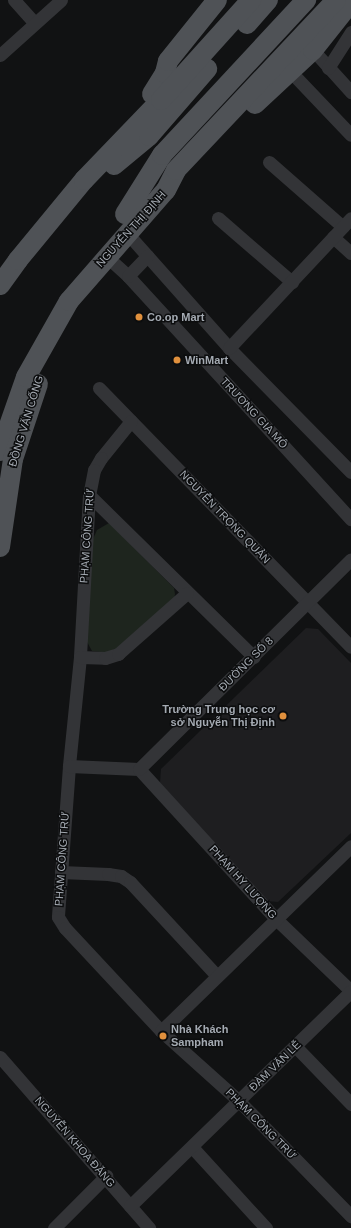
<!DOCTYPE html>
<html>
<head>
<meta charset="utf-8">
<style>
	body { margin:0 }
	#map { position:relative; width:351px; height:1228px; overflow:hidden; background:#111213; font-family:Arial,sans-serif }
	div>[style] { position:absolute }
	.built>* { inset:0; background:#1e1e20 }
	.green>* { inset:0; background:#1e251e }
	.street>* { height:13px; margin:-6.5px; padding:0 6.5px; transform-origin:6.5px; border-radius:6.5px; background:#333437 }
	.primary>* { height:20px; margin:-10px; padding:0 10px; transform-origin:10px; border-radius:10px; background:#4f5256 }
	.dots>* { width:11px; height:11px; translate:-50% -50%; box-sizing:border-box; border:2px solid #0c0d0e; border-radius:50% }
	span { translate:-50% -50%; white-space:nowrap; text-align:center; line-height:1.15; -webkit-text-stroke:3px #0c0d0e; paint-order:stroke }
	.street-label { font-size:11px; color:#a4aab2 }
	.poi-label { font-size:11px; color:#a4aab2; font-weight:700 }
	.left { translate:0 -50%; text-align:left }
	.right { translate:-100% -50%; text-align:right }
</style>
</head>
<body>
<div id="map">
	<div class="built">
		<i style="clip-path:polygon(306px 628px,318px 629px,351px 663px,351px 833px,278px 902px,267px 901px,160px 783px,161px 769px)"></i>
	</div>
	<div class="green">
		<i style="clip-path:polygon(109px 523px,174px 588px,175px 594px,174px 601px,120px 654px,92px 651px,86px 640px,93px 539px,97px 530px)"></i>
	</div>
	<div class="street">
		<i style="left:14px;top:0;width:31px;rotate:48deg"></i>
		<i style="left:313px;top:50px;width:57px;rotate:47.9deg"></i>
		<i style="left:0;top:55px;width:82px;rotate:-42deg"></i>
		<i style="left:328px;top:68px;width:43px;rotate:-57.4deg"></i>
		<i style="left:290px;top:71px;width:88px;rotate:46.4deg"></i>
		<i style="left:269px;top:162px;width:98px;rotate:41.3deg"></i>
		<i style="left:218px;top:218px;width:98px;rotate:40.9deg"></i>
		<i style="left:127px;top:233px;width:154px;rotate:48.4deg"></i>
		<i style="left:229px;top:348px;width:174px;rotate:45.5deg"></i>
		<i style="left:333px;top:237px;width:24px;rotate:42deg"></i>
		<i style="left:106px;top:256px;width:30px;rotate:42deg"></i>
		<i style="left:128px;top:276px;width:330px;rotate:47.5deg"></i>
		<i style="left:128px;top:276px;width:28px;rotate:-46deg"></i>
		<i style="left:229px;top:348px;width:178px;rotate:-46.8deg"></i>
		<i style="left:99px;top:388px;width:361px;rotate:45.8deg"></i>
		<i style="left:131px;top:421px;width:48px;rotate:129deg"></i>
		<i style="left:101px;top:458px;width:14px;rotate:120deg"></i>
		<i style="left:94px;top:470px;width:25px;rotate:101deg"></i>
		<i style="left:89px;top:495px;width:162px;rotate:93.2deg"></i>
		<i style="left:80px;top:657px;width:110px;rotate:95.8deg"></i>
		<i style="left:69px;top:766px;width:151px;rotate:94.2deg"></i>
		<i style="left:58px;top:917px;width:13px;rotate:58deg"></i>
		<i style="left:65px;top:928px;width:141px;rotate:47deg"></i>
		<i style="left:161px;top:1031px;width:105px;rotate:41.9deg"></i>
		<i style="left:239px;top:1101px;width:161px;rotate:45.8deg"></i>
		<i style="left:89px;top:495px;width:231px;rotate:44.5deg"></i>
		<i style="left:80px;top:657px;width:25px;rotate:2deg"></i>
		<i style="left:105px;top:658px;width:14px;rotate:-17deg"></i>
		<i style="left:118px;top:654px;width:92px;rotate:-41.5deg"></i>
		<i style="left:69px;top:766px;width:70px;rotate:2.5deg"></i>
		<i style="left:139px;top:769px;width:203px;rotate:47.6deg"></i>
		<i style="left:276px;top:919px;width:104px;rotate:43.8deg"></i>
		<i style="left:139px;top:769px;width:298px;rotate:-44.7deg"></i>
		<i style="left:61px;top:872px;width:47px;rotate:2.4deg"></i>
		<i style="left:108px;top:874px;width:13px;rotate:9deg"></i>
		<i style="left:121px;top:876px;width:11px;rotate:34deg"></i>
		<i style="left:130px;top:882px;width:128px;rotate:47.2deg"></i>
		<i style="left:161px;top:1031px;width:265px;rotate:-44.2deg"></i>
		<i style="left:295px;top:1046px;width:81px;rotate:46deg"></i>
		<i style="left:0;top:1057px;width:227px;rotate:48.9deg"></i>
		<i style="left:192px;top:1147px;width:110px;rotate:47.6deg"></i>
		<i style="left:130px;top:1206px;width:308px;rotate:-44.2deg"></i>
		<i style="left:54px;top:1228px;width:74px;rotate:-45deg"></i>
	</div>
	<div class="primary">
		<i style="left:247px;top:24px;width:32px;rotate:-49deg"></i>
		<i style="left:152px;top:94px;width:25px;rotate:-58deg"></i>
		<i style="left:165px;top:73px;width:12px;rotate:-76deg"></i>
		<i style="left:168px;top:61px;width:78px;rotate:-51.2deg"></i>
		<i style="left:255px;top:104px;width:79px;rotate:-43deg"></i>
		<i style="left:313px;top:50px;width:61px;rotate:-51.6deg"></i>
		<i style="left:114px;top:165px;width:45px;rotate:-39.6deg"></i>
		<i style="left:149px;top:136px;width:89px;rotate:-49.1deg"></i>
		<i style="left:125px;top:214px;width:70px;rotate:-57.9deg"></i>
		<i style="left:162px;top:155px;width:212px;rotate:-47.1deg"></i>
		<i style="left:0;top:285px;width:31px;rotate:-54deg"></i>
		<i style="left:18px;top:260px;width:104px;rotate:-50.5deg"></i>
		<i style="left:84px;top:180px;width:111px;rotate:-46.1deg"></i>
		<i style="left:161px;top:100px;width:135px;rotate:-48deg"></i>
		<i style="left:0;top:451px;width:78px;rotate:-70.6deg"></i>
		<i style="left:26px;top:377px;width:87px;rotate:-60.5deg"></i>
		<i style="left:69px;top:301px;width:147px;rotate:-48.9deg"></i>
		<i style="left:166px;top:190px;width:22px;rotate:-63deg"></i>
		<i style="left:176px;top:170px;width:233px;rotate:-46.7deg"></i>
		<i style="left:0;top:547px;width:89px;rotate:-81.6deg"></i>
		<i style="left:13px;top:459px;width:79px;rotate:-71.6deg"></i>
	</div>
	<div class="dots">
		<i style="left:139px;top:317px;background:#e0903d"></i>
		<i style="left:177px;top:360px;background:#e0903d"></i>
		<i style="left:283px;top:716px;background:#e0903d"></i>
		<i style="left:163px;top:1036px;background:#e0903d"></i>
	</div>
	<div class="street-label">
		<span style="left:131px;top:229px;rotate:-48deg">NGUYỄN THỊ ĐỊNH</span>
		<span style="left:254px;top:413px;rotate:47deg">TRƯƠNG GIA MÔ</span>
		<span style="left:26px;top:421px;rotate:-73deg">ĐỒNG VĂN CỐNG</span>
		<span style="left:225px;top:517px;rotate:46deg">NGUYỄN TRỌNG QUẢN</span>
		<span style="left:87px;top:536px;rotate:-86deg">PHẠM CÔNG TRỨ</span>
		<span style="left:246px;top:664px;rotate:-45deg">ĐƯỜNG SỐ 8</span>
		<span style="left:62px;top:859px;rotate:-86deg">PHẠM CÔNG TRỨ</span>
		<span style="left:243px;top:882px;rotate:48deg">PHẠM HY LƯỢNG</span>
		<span style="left:275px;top:1066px;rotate:-44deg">ĐÀM VĂN LỄ</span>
		<span style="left:261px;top:1124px;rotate:45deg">PHẠM CÔNG TRỨ</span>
		<span style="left:75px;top:1142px;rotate:49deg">NGUYỄN KHOA ĐĂNG</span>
	</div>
	<div class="poi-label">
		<span class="left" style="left:147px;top:317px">Co.op Mart</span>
		<span class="left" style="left:185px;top:360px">WinMart</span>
		<span class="right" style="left:275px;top:716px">Trường Trung học cơ<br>sở Nguyễn Thị Định</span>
		<span class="left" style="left:171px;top:1036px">Nhà Khách<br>Sampham</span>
	</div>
</div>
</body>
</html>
